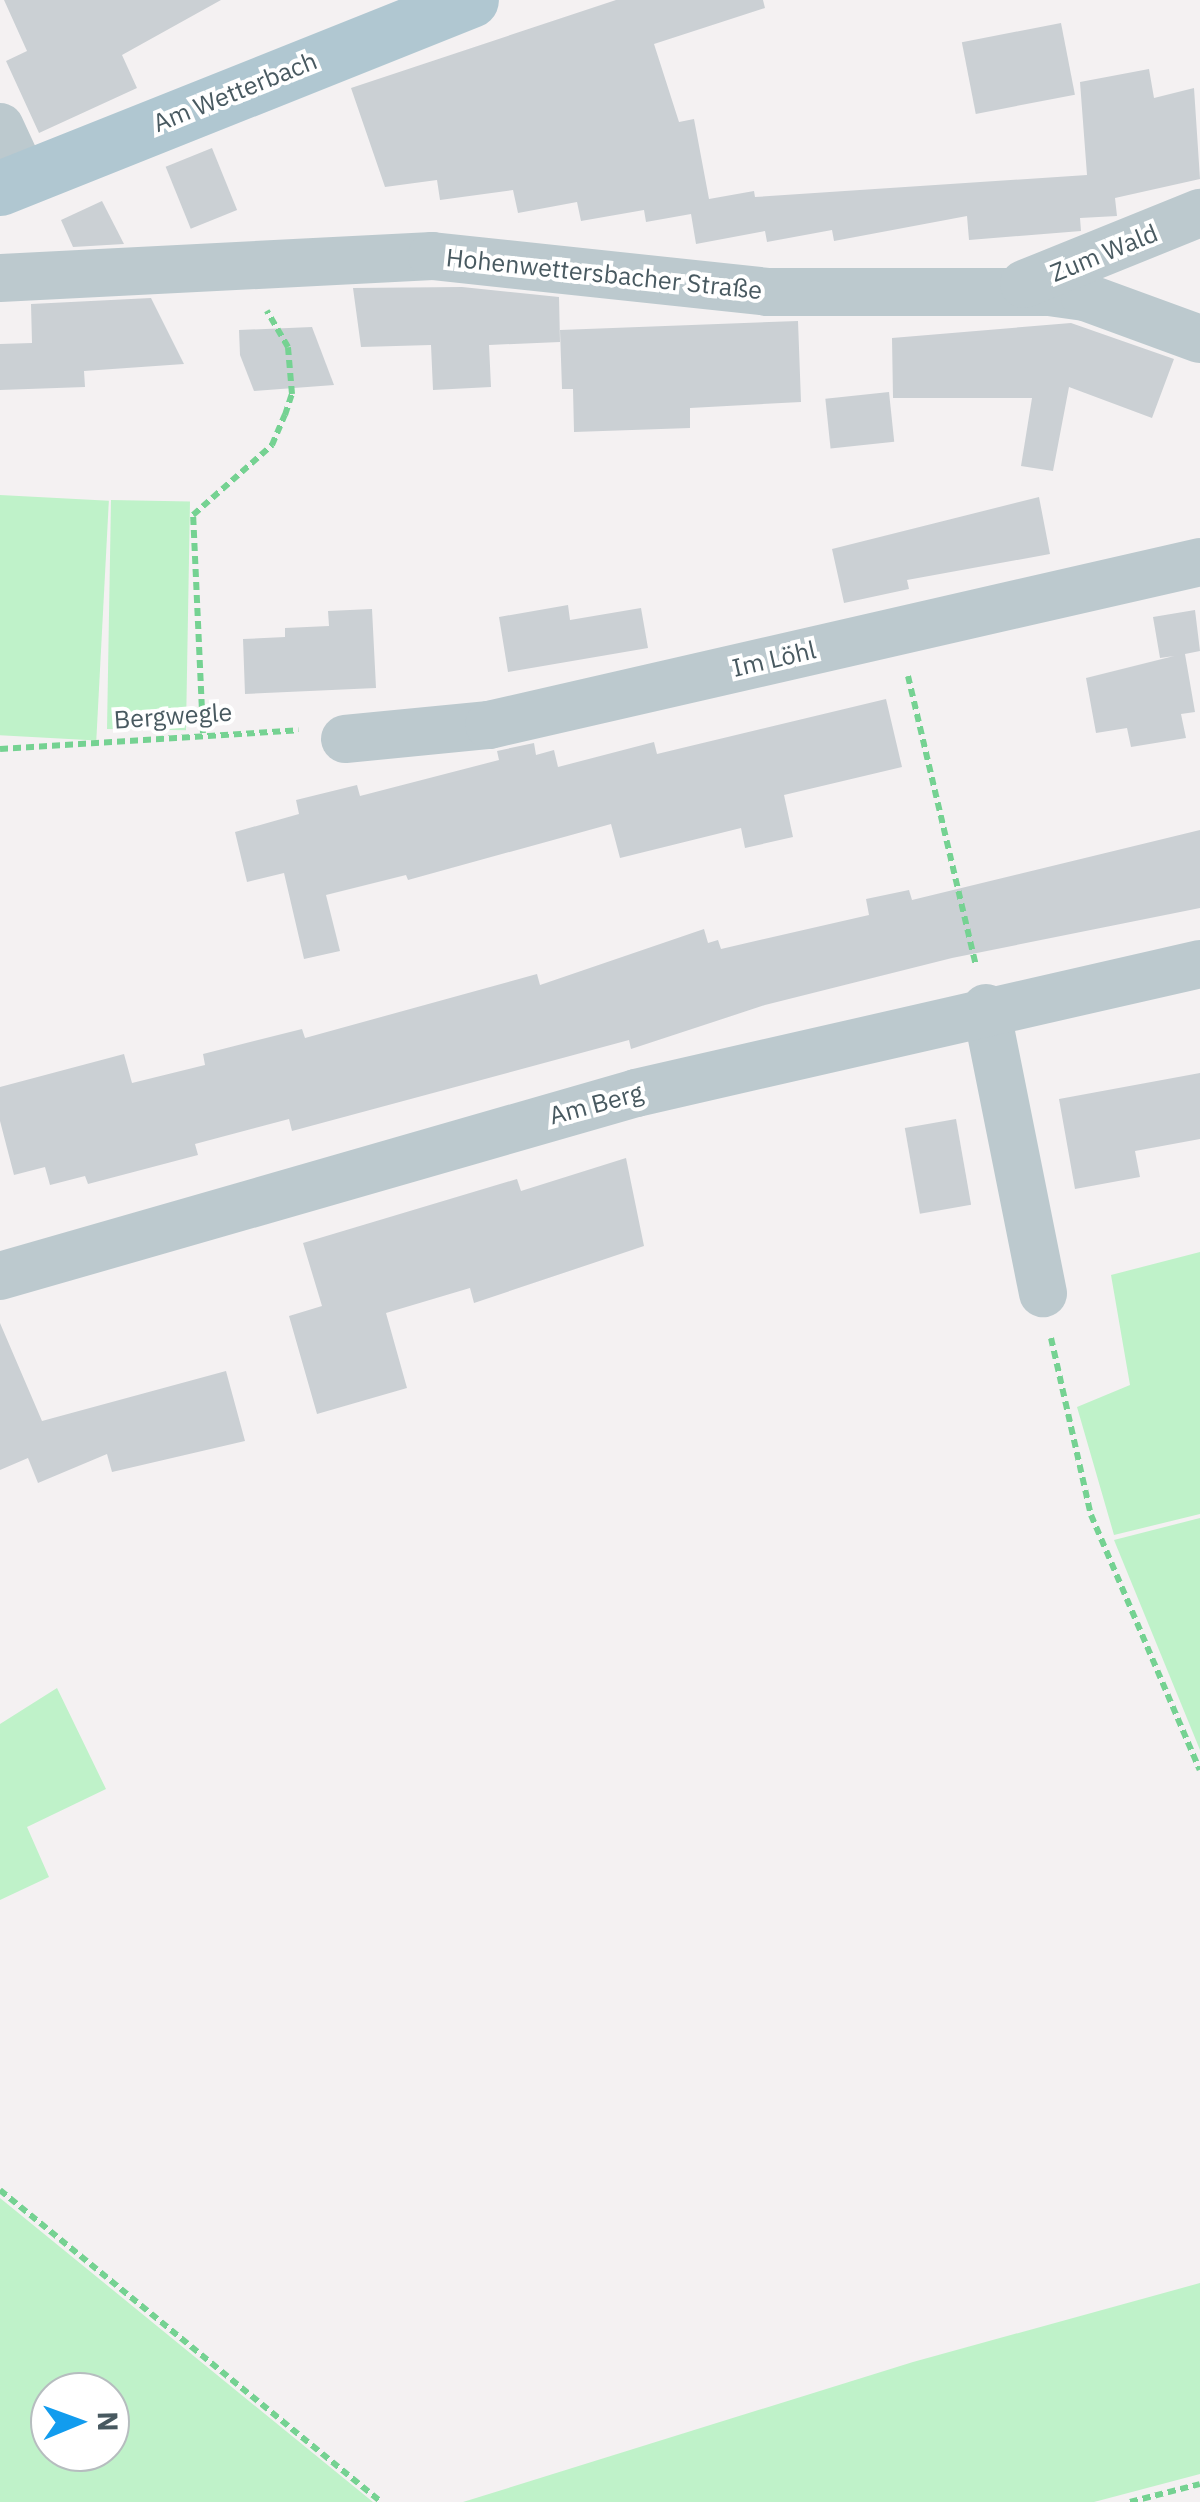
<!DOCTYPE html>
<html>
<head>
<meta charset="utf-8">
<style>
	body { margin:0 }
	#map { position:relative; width:1200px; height:2502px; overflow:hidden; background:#f4f1f2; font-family:"IBM Plex Sans",sans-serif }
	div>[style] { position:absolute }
	.green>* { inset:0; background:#bff2c9; transform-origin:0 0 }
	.building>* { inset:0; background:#cbd0d4; transform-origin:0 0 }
	.path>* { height:6px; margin-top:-3px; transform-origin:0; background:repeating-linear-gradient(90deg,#75d292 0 8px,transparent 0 13px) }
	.minor>* { height:48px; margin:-24px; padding:0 24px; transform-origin:24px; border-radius:24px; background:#bcc9ce }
	.major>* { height:55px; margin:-27.5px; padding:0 27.5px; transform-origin:27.5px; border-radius:27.5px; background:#b0c7d1 }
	span { translate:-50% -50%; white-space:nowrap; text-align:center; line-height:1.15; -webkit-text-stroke:8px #fff; paint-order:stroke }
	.street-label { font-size:25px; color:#485960 }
	.north { position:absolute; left:30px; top:2372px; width:100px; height:100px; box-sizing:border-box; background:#fff; border:2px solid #b6bdbf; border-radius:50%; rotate:89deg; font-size:28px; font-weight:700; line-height:40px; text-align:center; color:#485960 }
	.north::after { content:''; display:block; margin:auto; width:35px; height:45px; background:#129cee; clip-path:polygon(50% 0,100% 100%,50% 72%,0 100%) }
</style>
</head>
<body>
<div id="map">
	<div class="green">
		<i style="left:0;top:495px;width:109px;height:240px;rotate:3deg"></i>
		<i style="left:111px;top:500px;width:79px;height:229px;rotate:1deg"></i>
		<i style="clip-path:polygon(1200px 1252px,1200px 1514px,1114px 1535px,1077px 1407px,1130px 1385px,1111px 1275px)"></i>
		<i style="clip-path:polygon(1200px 1518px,1200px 1750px,1114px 1540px)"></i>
		<i style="clip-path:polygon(57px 1688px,106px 1789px,27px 1827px,49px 1877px,0 1900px,0 1724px)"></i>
		<i style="clip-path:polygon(evenodd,0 2198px,373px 2502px,0 2502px,0 2198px,50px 2392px,110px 2392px,110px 2452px,50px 2452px,50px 2392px)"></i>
		<i style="clip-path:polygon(1200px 2283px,1200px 2474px,1094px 2502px,463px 2502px,913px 2362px)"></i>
	</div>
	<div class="building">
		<i style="clip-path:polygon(4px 0,221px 0,122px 55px,137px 88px,39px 133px,6px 61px,27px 51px)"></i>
		<i style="clip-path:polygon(616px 0,763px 0,765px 8px,654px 44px,679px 122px,694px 119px,709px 199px,754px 191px,755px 197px,1087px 175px,1080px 82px,1149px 69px,1154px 98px,1194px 88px,1200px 179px,1115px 198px,1117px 216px,1080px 218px,1081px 231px,969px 240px,967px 216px,834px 241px,832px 230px,767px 242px,765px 231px,696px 244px,691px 214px,646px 222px,644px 210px,581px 221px,577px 202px,518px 213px,513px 190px,440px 200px,437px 180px,385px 187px,351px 88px)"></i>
		<i style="left:1061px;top:23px;width:73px;height:101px;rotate:79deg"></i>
		<i style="left:212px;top:148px;width:67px;height:50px;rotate:68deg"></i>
		<i style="clip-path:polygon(102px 201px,124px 244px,73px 247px,61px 220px)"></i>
		<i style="clip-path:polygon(462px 287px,559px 297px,560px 342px,489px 345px,491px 387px,433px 390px,431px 345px,361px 347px,353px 288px)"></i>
		<i style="clip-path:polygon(151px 298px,184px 364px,84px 371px,85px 387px,0 390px,0 344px,32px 343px,31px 304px)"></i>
		<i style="clip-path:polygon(798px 321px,801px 402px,690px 408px,690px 428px,574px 432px,573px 389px,562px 389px,560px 330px)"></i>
		<i style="clip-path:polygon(1071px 323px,1174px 359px,1152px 418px,1069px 387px,1053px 471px,1021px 466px,1032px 398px,893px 398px,892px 338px)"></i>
		<i style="clip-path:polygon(312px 327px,334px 385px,254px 391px,240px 355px,239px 330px)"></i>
		<i style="left:889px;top:392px;width:50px;height:64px;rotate:84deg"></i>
		<i style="clip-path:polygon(1039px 497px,1050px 554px,907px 580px,909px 589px,844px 603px,832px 549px)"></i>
		<i style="clip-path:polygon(568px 605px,570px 620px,641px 608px,648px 648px,508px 672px,499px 617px)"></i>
		<i style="clip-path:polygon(372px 609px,376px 688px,245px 694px,243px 639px,285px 637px,285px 628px,329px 626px,328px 611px)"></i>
		<i style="clip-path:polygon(1195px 610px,1200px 651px,1185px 654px,1195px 712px,1181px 714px,1186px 738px,1131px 747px,1127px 728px,1096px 733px,1086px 678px,1174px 656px,1160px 658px,1153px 617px)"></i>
		<i style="clip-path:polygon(886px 699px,902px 767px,784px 795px,793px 837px,745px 848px,741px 828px,620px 858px,611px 824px,408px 880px,406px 875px,326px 895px,340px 951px,304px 959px,284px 873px,247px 882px,235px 832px,299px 814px,296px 800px,357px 785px,360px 796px,499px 760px,497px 751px,534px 743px,536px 755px,554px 750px,558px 767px,654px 742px,657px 754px)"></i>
		<i style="clip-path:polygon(1200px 830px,1200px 908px,952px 958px,765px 1005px,631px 1049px,629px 1040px,292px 1131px,289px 1119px,195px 1144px,198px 1155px,88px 1184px,85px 1176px,50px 1185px,45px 1167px,14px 1175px,0 1121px,0 1087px,124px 1054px,132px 1083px,205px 1065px,203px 1054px,302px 1029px,305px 1038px,537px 974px,540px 985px,704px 929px,708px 943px,718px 940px,721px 949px,869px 915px,866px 899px,909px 890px,912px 900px)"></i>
		<i style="clip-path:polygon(1200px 1073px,1200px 1139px,1135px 1151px,1140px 1177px,1075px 1189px,1059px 1099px)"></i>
		<i style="left:956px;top:1119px;width:87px;height:52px;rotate:80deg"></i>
		<i style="clip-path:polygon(626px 1158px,644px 1246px,474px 1303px,470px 1288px,386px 1313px,407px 1388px,317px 1414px,289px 1316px,322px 1306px,303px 1243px,517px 1179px,521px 1191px)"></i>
		<i style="clip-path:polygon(0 1323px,42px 1421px,226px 1371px,245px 1441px,112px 1472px,107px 1454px,38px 1483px,28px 1458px,0 1470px)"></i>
	</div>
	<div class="path">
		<i style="left:908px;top:676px;width:298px;rotate:76.8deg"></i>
		<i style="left:203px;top:733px;width:218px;rotate:-92.6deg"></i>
		<i style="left:193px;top:515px;width:106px;rotate:-41.5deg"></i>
		<i style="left:272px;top:445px;width:33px;rotate:-67deg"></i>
		<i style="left:285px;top:415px;width:22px;rotate:-72deg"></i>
		<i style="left:292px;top:394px;width:47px;rotate:-94.9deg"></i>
		<i style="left:288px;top:347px;width:42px;rotate:-120.3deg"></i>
		<i style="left:0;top:749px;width:299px;rotate:-3.6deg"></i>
		<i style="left:1051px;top:1338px;width:181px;rotate:77.3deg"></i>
		<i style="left:1091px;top:1515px;width:277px;rotate:66.9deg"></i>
		<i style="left:0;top:2190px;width:492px;rotate:39.3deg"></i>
		<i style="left:1130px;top:2502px;width:72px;rotate:-14.4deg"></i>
	</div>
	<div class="minor">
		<i style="left:0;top:127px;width:57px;rotate:65.2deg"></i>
		<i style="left:0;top:278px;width:433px;rotate:-2.9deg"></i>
		<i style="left:432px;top:256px;width:337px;rotate:6.1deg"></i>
		<i style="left:767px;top:292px;width:282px"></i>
		<i style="left:1049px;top:292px;width:36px;rotate:8deg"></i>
		<i style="left:1085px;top:297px;width:122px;rotate:20.1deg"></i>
		<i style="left:1024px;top:284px;width:190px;rotate:-22deg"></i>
		<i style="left:345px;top:739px;width:145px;rotate:-5.6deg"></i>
		<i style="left:489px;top:725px;width:729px;rotate:-12.91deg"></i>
		<i style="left:986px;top:1008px;width:291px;rotate:78.7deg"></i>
		<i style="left:0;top:1276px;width:662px;rotate:-16.05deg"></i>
		<i style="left:636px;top:1093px;width:579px;rotate:-12.88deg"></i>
	</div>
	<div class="major">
		<i style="left:0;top:188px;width:507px;rotate:-21.76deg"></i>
	</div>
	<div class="street-label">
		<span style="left:235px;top:92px;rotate:-22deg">Am Wetterbach</span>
		<span style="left:1104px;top:253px;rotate:-22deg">Zum Wald</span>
		<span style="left:604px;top:274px;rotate:6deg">Hohenwettersbacher Straße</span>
		<span style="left:774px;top:659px;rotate:-13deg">Im Löhl</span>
		<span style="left:173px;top:716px;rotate:-4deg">Bergwegle</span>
		<span style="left:596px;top:1104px;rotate:-15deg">Am Berg</span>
	</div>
	<div class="north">N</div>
</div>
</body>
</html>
